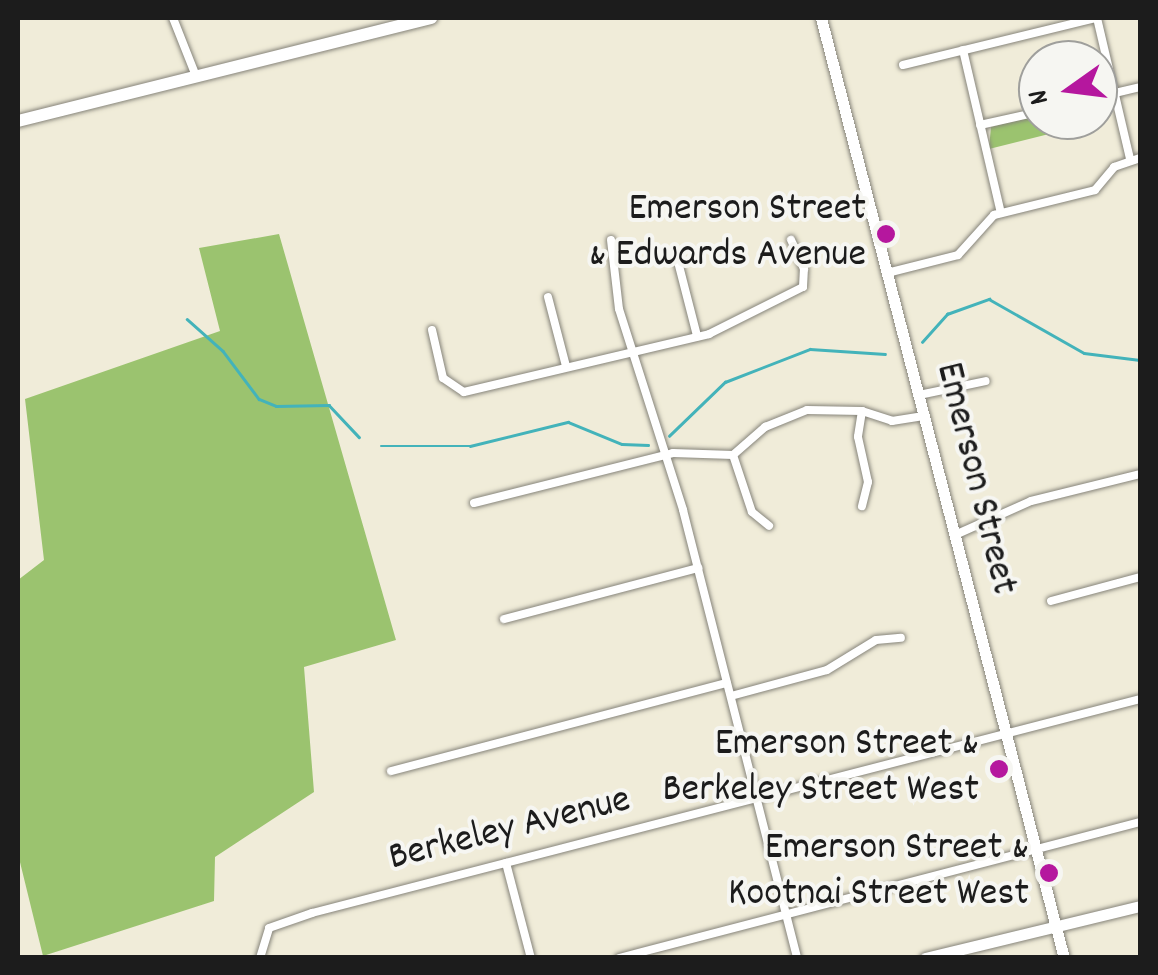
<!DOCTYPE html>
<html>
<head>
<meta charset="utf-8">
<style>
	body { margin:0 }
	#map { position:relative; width:1158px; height:975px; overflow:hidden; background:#f0ecd9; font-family:Dekko,sans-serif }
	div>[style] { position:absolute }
	.green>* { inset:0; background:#9bc36f }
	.stream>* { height:2.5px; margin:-1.25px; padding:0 1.25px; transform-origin:1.25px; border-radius:1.25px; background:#43b3ba }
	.roads { filter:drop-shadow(0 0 2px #86847a) drop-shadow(0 0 2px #86847a) }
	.street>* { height:8px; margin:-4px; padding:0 4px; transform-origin:4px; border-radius:4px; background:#fff }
	.secondary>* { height:11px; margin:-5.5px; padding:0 5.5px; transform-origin:5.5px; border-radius:5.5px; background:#fff }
	.primary>* { height:12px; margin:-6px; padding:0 6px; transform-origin:6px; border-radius:6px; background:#fff }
	.dots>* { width:28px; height:28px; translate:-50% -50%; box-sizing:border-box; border:5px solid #f6f6f2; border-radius:50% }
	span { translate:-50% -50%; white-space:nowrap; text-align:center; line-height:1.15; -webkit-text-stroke:8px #f6f6f2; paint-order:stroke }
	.poi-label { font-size:40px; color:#1c1c1c }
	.right { translate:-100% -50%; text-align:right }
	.street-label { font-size:40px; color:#1c1c1c }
	.frame { position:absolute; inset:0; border:20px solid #1c1c1c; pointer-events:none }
	.north { position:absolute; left:1018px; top:40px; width:100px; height:100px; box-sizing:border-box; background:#f6f6f2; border:2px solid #9f9f9c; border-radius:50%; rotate:256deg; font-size:28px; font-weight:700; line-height:40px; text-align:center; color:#1c1c1c }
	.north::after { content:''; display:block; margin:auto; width:35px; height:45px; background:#b5179e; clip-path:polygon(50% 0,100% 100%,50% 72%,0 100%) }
</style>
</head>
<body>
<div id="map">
	<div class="green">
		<i style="clip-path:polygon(1038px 115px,1055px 120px,1057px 132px,989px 149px,991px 127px)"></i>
		<i style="clip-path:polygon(279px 234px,396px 640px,304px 667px,314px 792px,215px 857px,214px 901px,43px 956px,18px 854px,18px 580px,44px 560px,25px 399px,220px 331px,199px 248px)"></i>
	</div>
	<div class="stream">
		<i style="left:187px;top:319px;width:48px;rotate:41.6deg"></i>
		<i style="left:223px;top:351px;width:60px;rotate:53.1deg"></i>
		<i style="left:259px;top:399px;width:18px;rotate:22deg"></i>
		<i style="left:276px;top:406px;width:53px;rotate:-1.1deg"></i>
		<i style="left:329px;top:405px;width:44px;rotate:46.8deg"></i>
		<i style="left:922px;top:342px;width:38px;rotate:-48deg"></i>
		<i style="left:947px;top:314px;width:45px;rotate:-19.7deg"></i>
		<i style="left:989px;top:299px;width:109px;rotate:29.6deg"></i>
		<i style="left:1084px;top:353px;width:56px;rotate:7.1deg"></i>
		<i style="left:669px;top:436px;width:78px;rotate:-44deg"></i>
		<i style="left:725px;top:382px;width:91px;rotate:-21.2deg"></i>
		<i style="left:810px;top:349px;width:75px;rotate:3.8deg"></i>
		<i style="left:381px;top:446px;width:89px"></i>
		<i style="left:470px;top:446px;width:101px;rotate:-13.8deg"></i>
		<i style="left:568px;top:422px;width:58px;rotate:22.2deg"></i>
		<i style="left:622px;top:444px;width:26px;rotate:2deg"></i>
	</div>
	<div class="roads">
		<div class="street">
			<i style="left:173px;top:18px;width:62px;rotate:68.4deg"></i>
			<i style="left:1097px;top:18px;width:145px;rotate:76.8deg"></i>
			<i style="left:963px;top:50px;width:167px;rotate:76.9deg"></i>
			<i style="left:903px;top:65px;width:199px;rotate:-13.7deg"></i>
			<i style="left:1098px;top:97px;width:43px;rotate:-13.4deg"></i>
			<i style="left:980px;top:125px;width:59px;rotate:-12.6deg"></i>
			<i style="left:611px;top:240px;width:69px;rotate:83.4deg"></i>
			<i style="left:619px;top:309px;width:211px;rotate:72.3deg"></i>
			<i style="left:683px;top:510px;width:462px;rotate:75.7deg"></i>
			<i style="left:676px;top:254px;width:85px;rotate:75.6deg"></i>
			<i style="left:887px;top:273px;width:73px;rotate:-14.2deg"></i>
			<i style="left:958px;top:255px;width:54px;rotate:-48deg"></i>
			<i style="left:994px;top:215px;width:104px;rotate:-13.9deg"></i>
			<i style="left:1095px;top:190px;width:30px;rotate:-50deg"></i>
			<i style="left:1114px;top:167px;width:28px;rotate:-19deg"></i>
			<i style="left:548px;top:297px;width:71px;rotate:75.4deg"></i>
			<i style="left:432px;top:330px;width:49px;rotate:77.1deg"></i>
			<i style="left:443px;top:378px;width:25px;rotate:34deg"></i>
			<i style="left:464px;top:392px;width:252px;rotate:-13.3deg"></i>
			<i style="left:709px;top:334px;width:105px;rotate:-26.6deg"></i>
			<i style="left:803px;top:287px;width:18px;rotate:-87deg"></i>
			<i style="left:804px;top:269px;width:32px;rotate:-114deg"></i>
			<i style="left:919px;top:395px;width:68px;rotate:-11.8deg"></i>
			<i style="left:862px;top:411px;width:26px;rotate:99deg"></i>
			<i style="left:858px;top:437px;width:46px;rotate:77.5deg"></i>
			<i style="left:868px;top:482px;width:25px;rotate:104deg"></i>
			<i style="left:733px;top:455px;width:60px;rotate:71.6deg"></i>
			<i style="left:752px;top:512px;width:22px;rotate:39deg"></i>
			<i style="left:474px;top:503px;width:205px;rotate:-14.1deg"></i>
			<i style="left:673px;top:453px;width:60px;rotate:1.9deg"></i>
			<i style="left:733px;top:455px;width:43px;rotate:-41.2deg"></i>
			<i style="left:765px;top:427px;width:45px;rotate:-22deg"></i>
			<i style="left:807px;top:410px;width:55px;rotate:1deg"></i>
			<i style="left:862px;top:411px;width:32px;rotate:18deg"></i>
			<i style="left:892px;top:421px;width:32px;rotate:-9deg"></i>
			<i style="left:955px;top:535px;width:83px;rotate:-24.1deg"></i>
			<i style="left:1031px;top:501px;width:112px;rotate:-13.9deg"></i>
			<i style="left:1051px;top:601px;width:92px;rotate:-15.1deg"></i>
			<i style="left:504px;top:619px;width:201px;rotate:-14.7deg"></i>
			<i style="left:731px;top:696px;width:99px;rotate:-15.2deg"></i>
			<i style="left:827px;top:670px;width:57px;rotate:-31.5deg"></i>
			<i style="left:876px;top:640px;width:25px;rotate:-5deg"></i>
			<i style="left:391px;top:771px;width:347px;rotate:-14.7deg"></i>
			<i style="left:506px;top:863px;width:98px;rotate:75.3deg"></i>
			<i style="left:260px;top:958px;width:31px;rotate:-73deg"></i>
			<i style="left:269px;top:928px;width:46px;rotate:-19.2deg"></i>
			<i style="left:312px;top:913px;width:855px;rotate:-14.49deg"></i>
			<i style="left:619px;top:958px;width:538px;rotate:-14.63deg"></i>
		</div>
		<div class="secondary">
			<i style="left:821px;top:18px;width:971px;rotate:75.51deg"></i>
			<i style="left:925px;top:958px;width:221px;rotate:-13.6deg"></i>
		</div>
		<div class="primary">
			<i style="left:18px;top:121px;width:426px;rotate:-14deg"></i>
		</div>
	</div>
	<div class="dots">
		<i style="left:886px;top:234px;background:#b5179e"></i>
		<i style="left:999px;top:769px;background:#b5179e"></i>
		<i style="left:1049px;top:873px;background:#b5179e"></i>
	</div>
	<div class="poi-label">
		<span class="right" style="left:866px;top:234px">Emerson Street<br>&amp; Edwards Avenue</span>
		<span class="right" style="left:979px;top:769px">Emerson Street &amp;<br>Berkeley Street West</span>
		<span class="right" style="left:1029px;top:873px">Emerson Street &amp;<br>Kootnai Street West</span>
	</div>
	<div class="street-label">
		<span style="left:974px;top:479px;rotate:76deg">Emerson Street</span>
		<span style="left:510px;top:831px;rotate:-14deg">Berkeley Avenue</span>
	</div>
	<div class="frame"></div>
	<div class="north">N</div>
</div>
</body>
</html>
